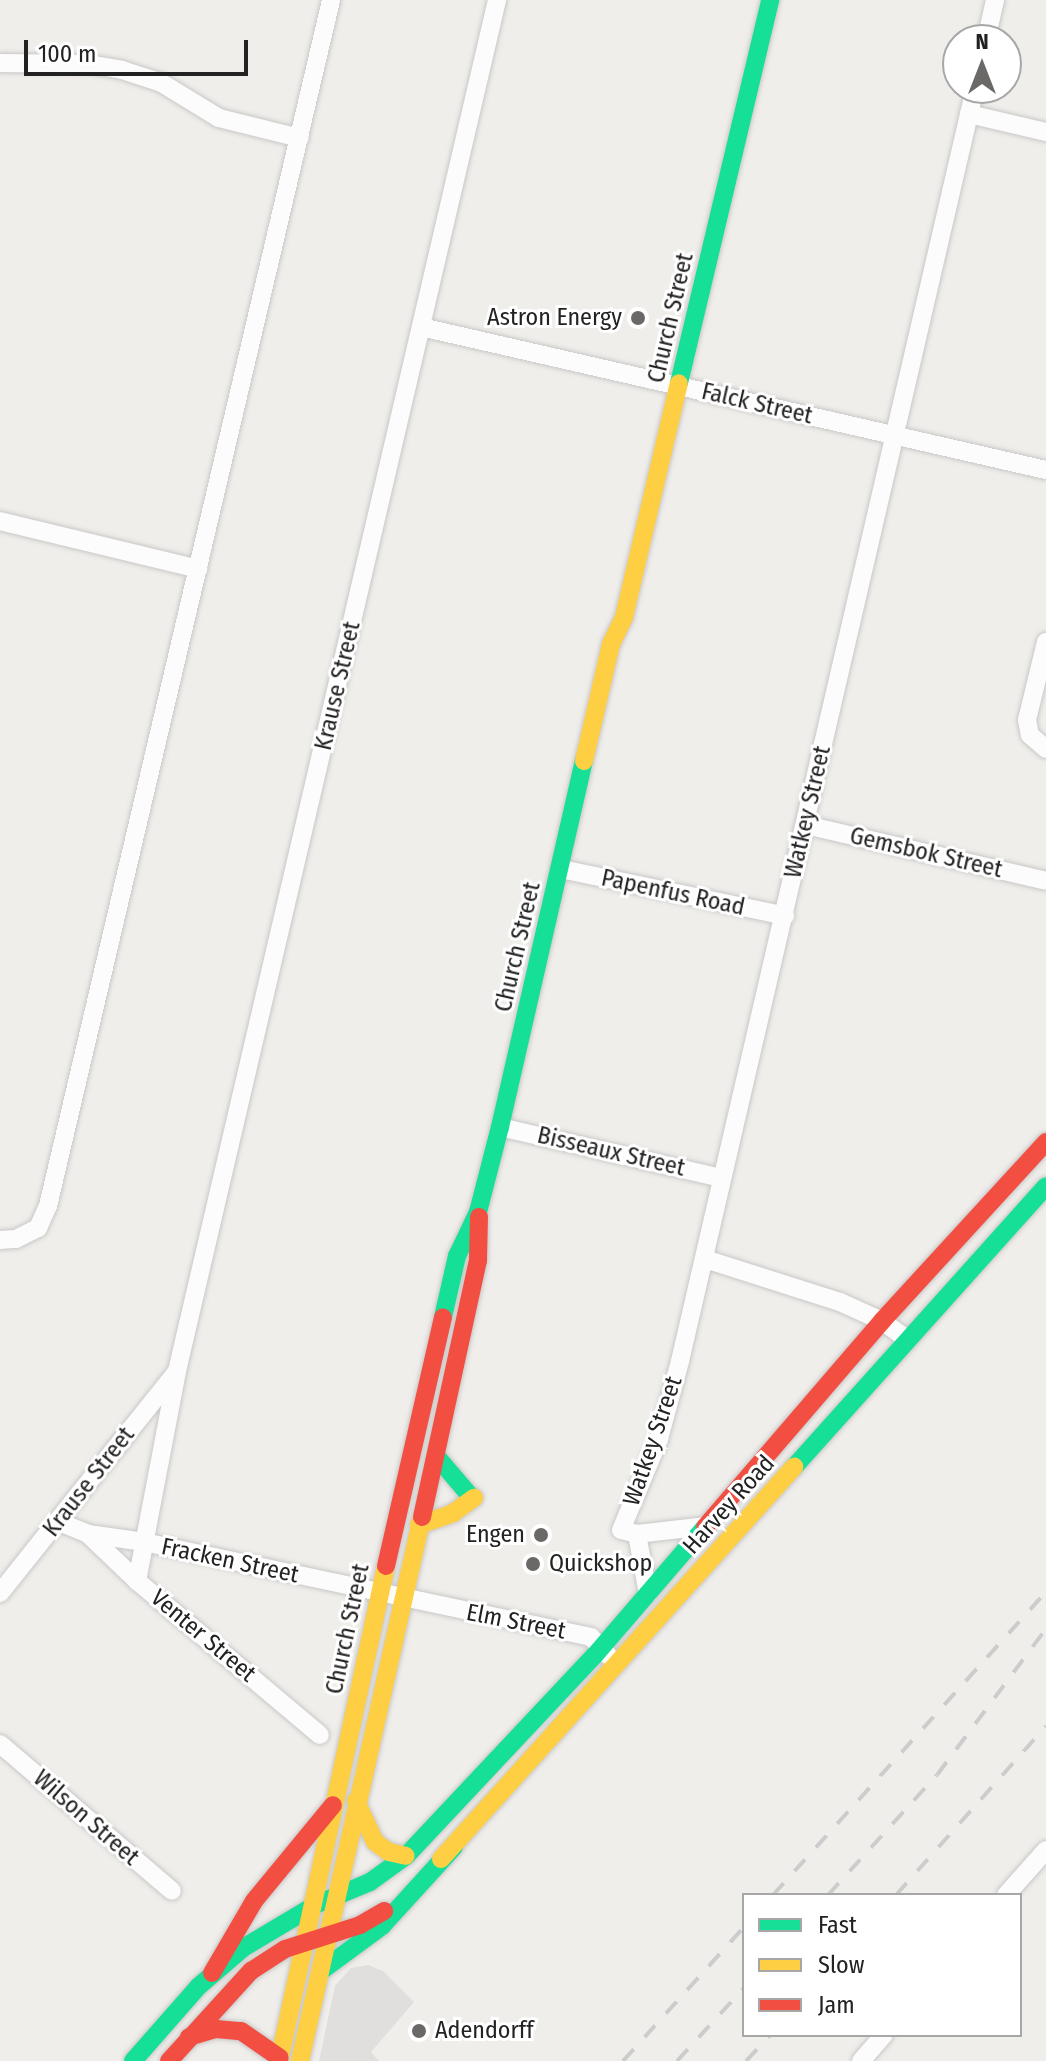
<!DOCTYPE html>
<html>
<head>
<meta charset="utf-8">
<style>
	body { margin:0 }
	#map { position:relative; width:1046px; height:2061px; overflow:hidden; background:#f0eeeb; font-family:"Fira Sans Condensed",sans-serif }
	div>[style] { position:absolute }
	.parking>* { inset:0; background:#e0dfde }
	.roads { filter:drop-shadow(0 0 2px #c9c8c7) drop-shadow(0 0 2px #c9c8c7) }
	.street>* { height:18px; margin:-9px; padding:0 9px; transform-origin:9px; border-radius:9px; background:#fdfcfc }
	.fast>* { height:18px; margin:-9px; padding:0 9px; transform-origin:9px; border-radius:9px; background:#16e098 }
	.slow>* { height:18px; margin:-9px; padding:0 9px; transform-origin:9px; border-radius:9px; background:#ffcf43 }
	.jam>* { height:18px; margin:-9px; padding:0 9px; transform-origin:9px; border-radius:9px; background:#f24e42 }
	.rail>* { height:4px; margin-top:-2px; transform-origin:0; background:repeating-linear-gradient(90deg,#ccc 0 16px,transparent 0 32px) }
	.dots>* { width:22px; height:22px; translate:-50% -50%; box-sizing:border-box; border:4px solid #fff; border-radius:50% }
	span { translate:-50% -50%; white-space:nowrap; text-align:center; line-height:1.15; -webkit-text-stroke:6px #fff; paint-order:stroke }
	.poi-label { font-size:24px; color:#222 }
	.right { translate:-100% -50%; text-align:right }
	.left { translate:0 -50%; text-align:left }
	.street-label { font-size:24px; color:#222 }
	.legend { position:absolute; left:742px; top:1893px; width:280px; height:144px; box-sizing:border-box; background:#fff; border:2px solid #a7a7a7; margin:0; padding:10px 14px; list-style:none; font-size:24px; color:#222 }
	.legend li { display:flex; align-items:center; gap:16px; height:40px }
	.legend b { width:40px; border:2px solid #a7a7a7 }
	.north { position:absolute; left:942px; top:24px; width:80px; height:80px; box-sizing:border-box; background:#fff; border:2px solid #a7a7a7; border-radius:50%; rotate:0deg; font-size:22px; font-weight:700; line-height:32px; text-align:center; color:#222 }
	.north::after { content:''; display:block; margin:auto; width:28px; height:36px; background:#6a6968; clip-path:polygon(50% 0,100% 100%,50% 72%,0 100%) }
	.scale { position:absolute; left:24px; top:40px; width:224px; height:36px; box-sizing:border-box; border:4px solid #222; border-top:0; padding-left:10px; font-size:24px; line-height:28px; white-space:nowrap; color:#222; -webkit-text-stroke:6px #fff; paint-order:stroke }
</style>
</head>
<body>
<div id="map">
	<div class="parking">
		<i style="clip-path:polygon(368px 1965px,383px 1971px,414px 2002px,371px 2052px,379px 2061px,319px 2061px,335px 1986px,351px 1968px)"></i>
	</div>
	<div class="roads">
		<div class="street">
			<i style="left:986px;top:40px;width:41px;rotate:-77.3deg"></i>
			<i style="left:0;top:63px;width:89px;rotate:0.6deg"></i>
			<i style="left:89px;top:64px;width:34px;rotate:10deg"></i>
			<i style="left:122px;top:70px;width:40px;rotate:18deg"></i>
			<i style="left:160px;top:82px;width:69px;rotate:31.4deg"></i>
			<i style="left:219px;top:118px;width:83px;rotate:13.9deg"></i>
			<i style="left:969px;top:114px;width:79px;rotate:13.2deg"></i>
			<i style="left:421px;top:327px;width:641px;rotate:12.89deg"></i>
			<i style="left:0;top:521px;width:204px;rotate:13.6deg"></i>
			<i style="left:1046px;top:642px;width:80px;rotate:103.7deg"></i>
			<i style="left:1027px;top:720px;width:15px;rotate:79deg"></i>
			<i style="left:1030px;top:735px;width:21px;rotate:41deg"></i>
			<i style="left:806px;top:825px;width:246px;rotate:13.1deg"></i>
			<i style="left:561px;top:869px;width:229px;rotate:11.8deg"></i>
			<i style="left:500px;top:1127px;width:227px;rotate:13deg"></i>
			<i style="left:0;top:1240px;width:16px;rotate:-4deg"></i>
			<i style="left:16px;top:1239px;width:25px;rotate:-27deg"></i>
			<i style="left:38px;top:1228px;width:24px;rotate:-66deg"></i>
			<i style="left:48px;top:1206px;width:1239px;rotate:-76.79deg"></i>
			<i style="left:705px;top:1259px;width:142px;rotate:17.7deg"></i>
			<i style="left:840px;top:1302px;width:46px;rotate:24.3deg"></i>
			<i style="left:882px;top:1321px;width:32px;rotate:36deg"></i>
			<i style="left:59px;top:1522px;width:31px;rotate:22deg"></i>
			<i style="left:88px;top:1534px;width:57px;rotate:8.1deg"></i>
			<i style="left:144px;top:1542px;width:457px;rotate:12deg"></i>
			<i style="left:591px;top:1637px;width:25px;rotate:47deg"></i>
			<i style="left:707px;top:1526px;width:70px;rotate:173.5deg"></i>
			<i style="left:637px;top:1534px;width:16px;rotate:-166deg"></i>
			<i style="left:621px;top:1530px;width:99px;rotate:-67.3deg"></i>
			<i style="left:659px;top:1439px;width:81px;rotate:-74.9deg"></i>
			<i style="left:680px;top:1361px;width:1307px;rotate:-76.95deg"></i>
			<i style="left:88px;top:1534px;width:68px;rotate:43.8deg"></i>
			<i style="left:137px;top:1581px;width:239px;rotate:40.1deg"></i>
			<i style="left:637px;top:1534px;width:61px;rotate:79.6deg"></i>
			<i style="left:137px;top:1581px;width:214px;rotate:-79.2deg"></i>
			<i style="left:177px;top:1371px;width:1408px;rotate:-76.86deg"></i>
			<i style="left:0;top:1593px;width:280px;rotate:-51.4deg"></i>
			<i style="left:0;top:1744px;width:226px;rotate:40.5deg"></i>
			<i style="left:1006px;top:1895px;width:60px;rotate:-48.4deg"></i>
			<i style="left:861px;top:2061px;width:35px;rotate:-49deg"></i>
		</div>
		<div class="fast">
			<i style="left:679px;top:383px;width:394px;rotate:-76.6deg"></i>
			<i style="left:443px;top:1317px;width:63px;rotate:-77.1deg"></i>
			<i style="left:457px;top:1256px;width:49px;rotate:-64.5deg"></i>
			<i style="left:478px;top:1212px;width:88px;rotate:-75.5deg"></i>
			<i style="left:500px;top:1127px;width:376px;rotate:-77.1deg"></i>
			<i style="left:437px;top:1457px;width:54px;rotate:49.5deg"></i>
			<i style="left:794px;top:1467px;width:377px;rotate:-48.1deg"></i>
			<i style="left:321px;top:1971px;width:76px;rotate:-36.4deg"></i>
			<i style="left:382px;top:1926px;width:107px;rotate:-47.7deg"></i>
			<i style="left:133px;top:2061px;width:100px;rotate:-48.7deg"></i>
			<i style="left:199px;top:1986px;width:58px;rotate:-40.8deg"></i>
			<i style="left:243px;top:1948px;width:84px;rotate:-30.8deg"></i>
			<i style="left:315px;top:1905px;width:60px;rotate:-22.7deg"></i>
			<i style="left:370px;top:1882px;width:44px;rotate:-35.8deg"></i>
			<i style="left:406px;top:1856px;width:276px;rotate:-46.8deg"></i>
			<i style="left:595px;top:1655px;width:169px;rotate:-49.3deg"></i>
		</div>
		<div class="slow">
			<i style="left:584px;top:761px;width:120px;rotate:-77deg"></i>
			<i style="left:611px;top:644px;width:30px;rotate:-64deg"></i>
			<i style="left:624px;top:617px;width:240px;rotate:-76.8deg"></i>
			<i style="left:419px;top:1525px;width:36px;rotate:-19deg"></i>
			<i style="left:453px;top:1513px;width:26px;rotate:-36deg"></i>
			<i style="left:356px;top:1801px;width:45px;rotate:65.1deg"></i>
			<i style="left:375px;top:1842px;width:17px;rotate:36deg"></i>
			<i style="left:389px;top:1852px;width:17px;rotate:13deg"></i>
			<i style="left:441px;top:1859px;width:528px;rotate:-48deg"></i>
			<i style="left:279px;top:2061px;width:506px;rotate:-77.8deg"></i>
			<i style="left:300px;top:2061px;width:558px;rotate:-77.36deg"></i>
		</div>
		<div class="jam">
			<i style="left:422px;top:1517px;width:263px;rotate:-77.7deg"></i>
			<i style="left:478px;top:1260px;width:43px;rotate:-88.7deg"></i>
			<i style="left:705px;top:1527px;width:272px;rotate:-49.3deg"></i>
			<i style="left:882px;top:1321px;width:243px;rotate:-47.5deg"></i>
			<i style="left:386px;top:1566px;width:255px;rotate:-77.1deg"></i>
			<i style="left:212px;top:1973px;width:83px;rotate:-59.7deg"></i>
			<i style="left:254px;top:1901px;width:124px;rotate:-50.5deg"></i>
			<i style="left:189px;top:2037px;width:28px;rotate:-17deg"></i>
			<i style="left:216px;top:2029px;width:25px;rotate:5deg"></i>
			<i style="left:241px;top:2031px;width:47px;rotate:34.7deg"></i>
			<i style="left:169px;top:2061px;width:122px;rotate:-47.7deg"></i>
			<i style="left:251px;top:1971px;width:40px;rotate:-32.9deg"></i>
			<i style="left:285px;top:1949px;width:79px;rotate:-17.7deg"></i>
			<i style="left:360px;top:1925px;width:28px;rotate:-30deg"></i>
		</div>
	</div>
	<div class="rail">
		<i style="left:773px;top:1895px;width:408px;rotate:-48deg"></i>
		<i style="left:828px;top:1895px;width:162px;rotate:-47.8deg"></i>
		<i style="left:937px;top:1775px;width:182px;rotate:-53.3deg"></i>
		<i style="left:896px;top:1895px;width:226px;rotate:-48.4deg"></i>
		<i style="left:623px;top:2061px;width:181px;rotate:-47.9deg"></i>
		<i style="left:677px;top:2061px;width:99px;rotate:-47.5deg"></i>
		<i style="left:746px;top:2061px;width:35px;rotate:-47deg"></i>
	</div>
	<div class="dots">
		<i style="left:638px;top:318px;background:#6a6968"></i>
		<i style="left:541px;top:1535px;background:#6a6968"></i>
		<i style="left:533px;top:1564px;background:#6a6968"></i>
		<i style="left:419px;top:2031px;background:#6a6968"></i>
	</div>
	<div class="poi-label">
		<span class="right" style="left:622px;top:318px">Astron Energy</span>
		<span class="right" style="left:525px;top:1535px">Engen</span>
		<span class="left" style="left:549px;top:1564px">Quickshop</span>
		<span class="left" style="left:435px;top:2031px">Adendorff</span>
	</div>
	<div class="street-label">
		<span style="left:671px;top:318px;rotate:-77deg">Church Street</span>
		<span style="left:757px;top:404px;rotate:13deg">Falck Street</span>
		<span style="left:338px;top:686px;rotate:-77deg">Krause Street</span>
		<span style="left:808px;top:812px;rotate:-77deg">Watkey Street</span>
		<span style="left:926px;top:853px;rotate:13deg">Gemsbok Street</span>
		<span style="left:673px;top:893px;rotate:12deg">Papenfus Road</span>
		<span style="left:518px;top:947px;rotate:-77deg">Church Street</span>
		<span style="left:611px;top:1152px;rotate:13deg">Bisseaux Street</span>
		<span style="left:653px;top:1441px;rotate:-71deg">Watkey Street</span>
		<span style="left:89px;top:1482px;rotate:-52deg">Krause Street</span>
		<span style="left:729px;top:1505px;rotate:-48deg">Harvey Road</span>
		<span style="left:230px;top:1561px;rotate:12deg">Fracken Street</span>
		<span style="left:516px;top:1622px;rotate:11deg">Elm Street</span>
		<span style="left:348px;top:1629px;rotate:-78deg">Church Street</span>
		<span style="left:203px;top:1636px;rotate:40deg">Venter Street</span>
		<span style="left:86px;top:1818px;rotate:41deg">Wilson Street</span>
	</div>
	<ul class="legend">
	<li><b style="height:10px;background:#16e098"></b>Fast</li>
	<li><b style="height:10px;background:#ffcf43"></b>Slow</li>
	<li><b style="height:10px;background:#f24e42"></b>Jam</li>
	</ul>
	<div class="north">N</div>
	<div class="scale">100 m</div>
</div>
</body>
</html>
